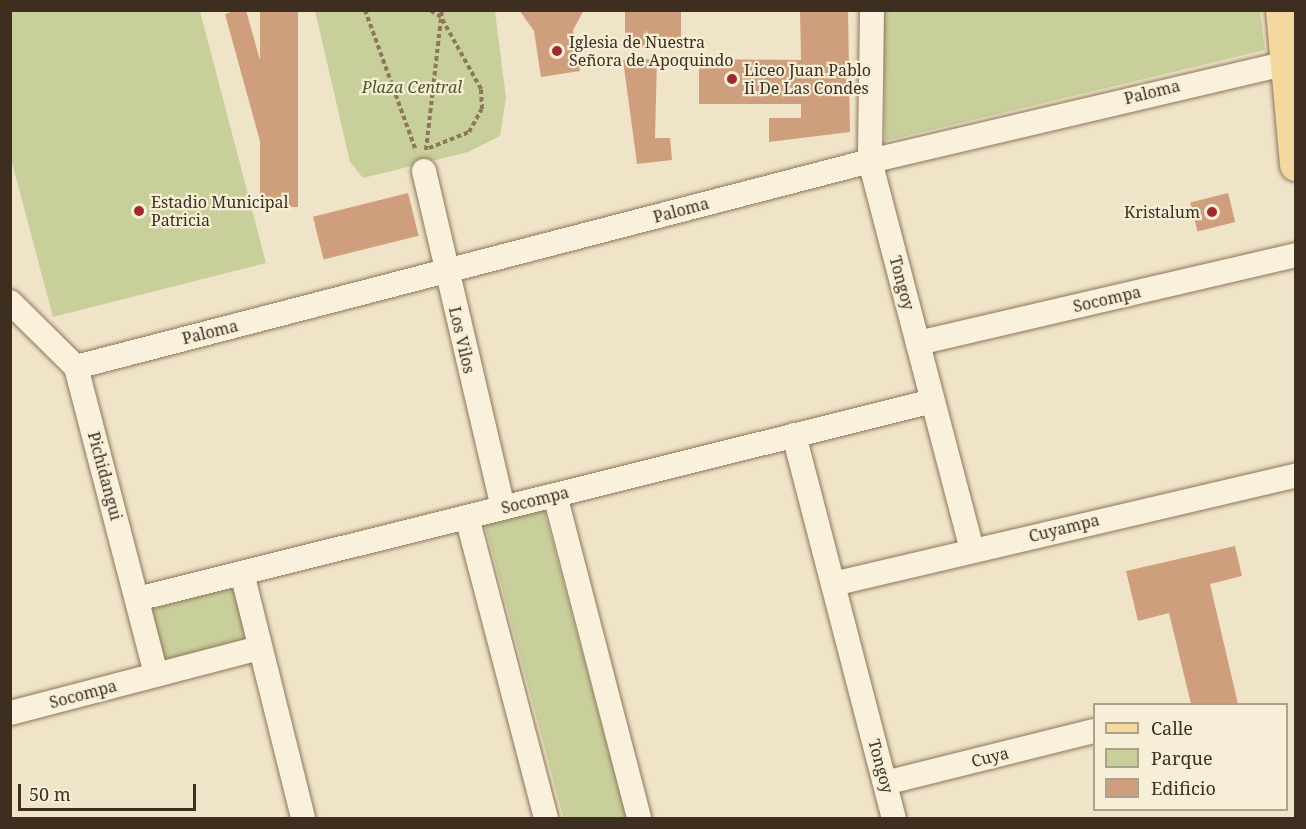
<!DOCTYPE html>
<html>
<head>
<meta charset="utf-8">
<style>
	body { margin:0 }
	#map { position:relative; width:1306px; height:829px; overflow:hidden; background:#f0e4c8; font-family:"Noto Serif",serif }
	div>[style] { position:absolute }
	.green>* { inset:0; background:#c9cf9b; transform-origin:0 0 }
	.building>* { inset:0; background:#cf9f7d; transform-origin:0 0 }
	.path>* { height:4px; margin-top:-2px; transform-origin:0; background:repeating-linear-gradient(90deg,#8d765c 0 4.5px,transparent 0 7.5px) }
	.roads { filter:drop-shadow(0 0 2px #8d765c) drop-shadow(0 0 2px #8d765c) }
	.street>* { height:24px; margin:-12px; padding:0 12px; transform-origin:12px; border-radius:12px; background:#faf1dc }
	.primary>* { height:33px; margin:-16.5px; padding:0 16.5px; transform-origin:16.5px; border-radius:16.5px; background:#f3d9a0 }
	.dots>* { width:16px; height:16px; translate:-50% -50%; box-sizing:border-box; border:3px solid #f7eed8; border-radius:50% }
	span { translate:-50% -50%; white-space:nowrap; text-align:center; line-height:1.15; -webkit-text-stroke:4.5px #f7eed8; paint-order:stroke }
	.poi-label { font-size:16px; color:#3d2e20 }
	.left { translate:0 -50%; text-align:left }
	.right { translate:-100% -50%; text-align:right }
	.park-label { font-size:16px; color:#4d5a26; font-style:italic }
	.street-label { font-size:16px; color:#3d2e20 }
	.frame { position:absolute; inset:0; border:12px solid #3d2e20; pointer-events:none }
	.legend { position:absolute; left:1093px; top:703px; width:195px; height:108px; box-sizing:border-box; background:#f7eed8; border:2px solid #ada18e; margin:0; padding:8px 10px; list-style:none; font-size:18px; color:#3d2e20 }
	.legend li { display:flex; align-items:center; gap:12px; height:30px }
	.legend b { width:30px; border:2px solid #ada18e }
	.scale { position:absolute; left:18px; top:784px; width:178px; height:27px; box-sizing:border-box; border:3px solid #3d2e20; border-top:0; padding-left:8px; font-size:18px; line-height:21px; white-space:nowrap; color:#3d2e20; -webkit-text-stroke:4px #f7eed8; paint-order:stroke }
</style>
</head>
<body>
<div id="map">
	<div class="green">
		<i style="clip-path:polygon(10px 11px,200px 11px,266px 263px,53px 317px,11px 159px)"></i>
		<i style="clip-path:polygon(315px 11px,495px 11px,506px 98px,500px 136px,468px 152px,363px 178px,350px 162px)"></i>
		<i style="clip-path:polygon(883px 11px,1260px 11px,1265px 50px,885px 141px)"></i>
		<i style="left:543px;top:506px;width:323px;height:61px;rotate:75deg"></i>
		<i style="left:233px;top:587px;width:55px;height:85px;rotate:75deg"></i>
	</div>
	<div class="building">
		<i style="clip-path:polygon(237px 10px,246px 10px,298px 197px,277px 203px,225px 14px)"></i>
		<i style="left:260px;top:10px;width:38px;height:197px"></i>
		<i style="clip-path:polygon(519px 10px,584px 10px,573px 30px,580px 71px,541px 77px,534px 31px)"></i>
		<i style="left:625px;top:10px;width:56px;height:37px"></i>
		<i style="clip-path:polygon(800px 10px,848px 10px,850px 132px,769px 142px,769px 118px,801px 118px,801px 104px,699px 104px,699px 59px,801px 60px)"></i>
		<i style="clip-path:polygon(657px 59px,655px 138px,670px 138px,672px 160px,637px 164px,623px 60px)"></i>
		<i style="left:408px;top:193px;width:44px;height:98px;rotate:76deg"></i>
		<i style="left:1228px;top:193px;width:30px;height:39px;rotate:76deg"></i>
		<i style="clip-path:polygon(1235px 546px,1242px 576px,1210px 584px,1238px 704px,1191px 704px,1169px 613px,1138px 621px,1126px 571px)"></i>
	</div>
	<div class="path">
		<i style="left:365px;top:10px;width:150px;rotate:70.1deg"></i>
		<i style="left:429px;top:148px;width:43px;rotate:-21.8deg"></i>
		<i style="left:469px;top:132px;width:26px;rotate:-61deg"></i>
		<i style="left:482px;top:109px;width:20px;rotate:-93deg"></i>
		<i style="left:481px;top:89px;width:82px;rotate:-119.1deg"></i>
		<i style="left:441px;top:17px;width:13px;rotate:-148deg"></i>
		<i style="left:426px;top:150px;width:141px;rotate:-83.5deg"></i>
	</div>
	<div class="roads">
		<div class="street">
			<i style="left:872px;top:10px;width:151px;rotate:90.8deg"></i>
			<i style="left:870px;top:161px;width:403px;rotate:75.3deg"></i>
			<i style="left:424px;top:171px;width:346px;rotate:76.8deg"></i>
			<i style="left:10px;top:302px;width:93px;rotate:44.6deg"></i>
			<i style="left:76px;top:367px;width:318px;rotate:75.4deg"></i>
			<i style="left:918px;top:343px;width:388px;rotate:-13.1deg"></i>
			<i style="left:76px;top:367px;width:820px;rotate:-14.54deg"></i>
			<i style="left:870px;top:161px;width:429px;rotate:-13.2deg"></i>
			<i style="left:794px;top:435px;width:396px;rotate:75.4deg"></i>
			<i style="left:555px;top:495px;width:334px;rotate:75.4deg"></i>
			<i style="left:467px;top:517px;width:311px;rotate:75.3deg"></i>
			<i style="left:242px;top:573px;width:252px;rotate:76deg"></i>
			<i style="left:833px;top:584px;width:476px;rotate:-13.2deg"></i>
			<i style="left:137px;top:599px;width:820px;rotate:-13.97deg"></i>
			<i style="left:10px;top:713px;width:258px;rotate:-14.6deg"></i>
			<i style="left:885px;top:783px;width:215px;rotate:-14deg"></i>
		</div>
		<div class="primary">
			<i style="left:1282px;top:10px;width:155px;rotate:84.8deg"></i>
		</div>
	</div>
	<div class="dots">
		<i style="left:557px;top:51px;background:#9e2a2b"></i>
		<i style="left:732px;top:79px;background:#9e2a2b"></i>
		<i style="left:139px;top:211px;background:#9e2a2b"></i>
		<i style="left:1212px;top:212px;background:#9e2a2b"></i>
	</div>
	<div class="poi-label">
		<span class="left" style="left:569px;top:51px">Iglesia de Nuestra<br>Señora de Apoquindo</span>
		<span class="left" style="left:744px;top:79px">Liceo Juan Pablo<br>Ii De Las Condes</span>
		<span class="left" style="left:151px;top:211px">Estadio Municipal<br>Patricia</span>
		<span class="right" style="left:1200px;top:212px">Kristalum</span>
	</div>
	<div class="park-label">
		<span style="left:412px;top:87px">Plaza Central</span>
	</div>
	<div class="street-label">
		<span style="left:1152px;top:92px;rotate:-14deg">Paloma</span>
		<span style="left:681px;top:210px;rotate:-15deg">Paloma</span>
		<span style="left:902px;top:283px;rotate:75deg">Tongoy</span>
		<span style="left:1107px;top:299px;rotate:-13deg">Socompa</span>
		<span style="left:210px;top:332px;rotate:-14deg">Paloma</span>
		<span style="left:462px;top:340px;rotate:77deg">Los Vilos</span>
		<span style="left:105px;top:476px;rotate:75deg">Pichidangui</span>
		<span style="left:535px;top:500px;rotate:-14deg">Socompa</span>
		<span style="left:1064px;top:528px;rotate:-14deg">Cuyampa</span>
		<span style="left:83px;top:694px;rotate:-15deg">Socompa</span>
		<span style="left:990px;top:757px;rotate:-14deg">Cuya</span>
		<span style="left:881px;top:766px;rotate:75deg">Tongoy</span>
	</div>
	<div class="frame"></div>
	<ul class="legend">
	<li><b style="height:8px;background:#f3d9a0"></b>Calle</li>
	<li><b style="height:16px;background:#c9cf9b"></b>Parque</li>
	<li><b style="height:16px;background:#cf9f7d"></b>Edificio</li>
	</ul>
	<div class="scale">50 m</div>
</div>
</body>
</html>
